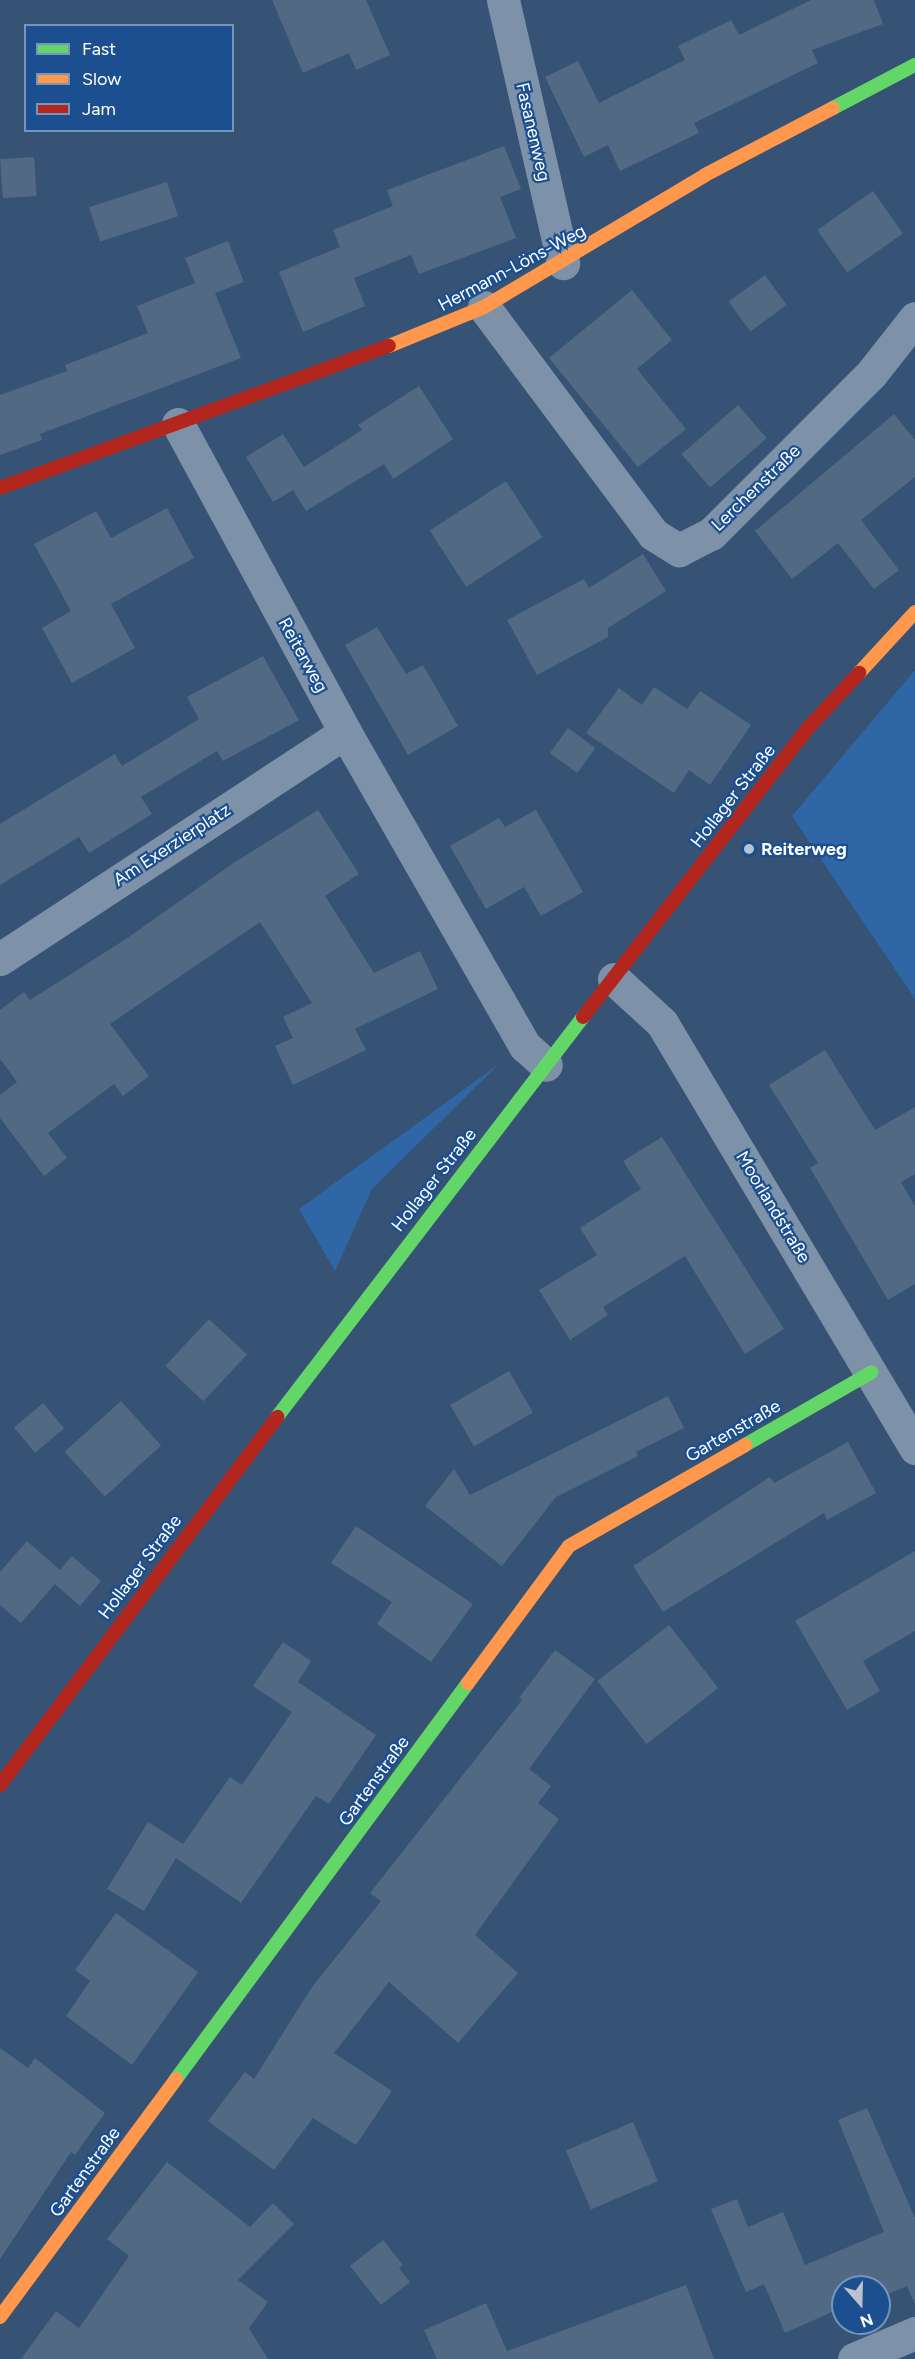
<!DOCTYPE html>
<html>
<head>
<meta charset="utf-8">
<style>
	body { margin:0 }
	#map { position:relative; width:915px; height:2359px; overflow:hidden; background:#365274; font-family:Figtree,sans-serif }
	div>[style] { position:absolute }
	.green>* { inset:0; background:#2f66a5 }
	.building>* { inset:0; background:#526984; transform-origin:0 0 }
	.street>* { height:33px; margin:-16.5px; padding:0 16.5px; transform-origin:16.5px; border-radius:16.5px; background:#7d92a8 }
	.fast>* { height:14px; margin:-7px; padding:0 7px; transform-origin:7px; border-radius:7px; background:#63d668 }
	.slow>* { height:14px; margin:-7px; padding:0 7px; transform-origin:7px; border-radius:7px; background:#ff974d }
	.jam>* { height:14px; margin:-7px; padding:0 7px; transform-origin:7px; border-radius:7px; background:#b3261e }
	.dots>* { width:16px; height:16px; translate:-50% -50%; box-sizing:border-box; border:3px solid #1b4f8f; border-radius:50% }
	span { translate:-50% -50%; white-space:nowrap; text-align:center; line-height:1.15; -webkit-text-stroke:4.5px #1b4f8f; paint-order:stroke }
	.street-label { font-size:18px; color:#fff }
	.poi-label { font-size:18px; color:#fff; font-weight:700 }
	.left { translate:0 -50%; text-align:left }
	.legend { position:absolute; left:24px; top:24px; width:210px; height:108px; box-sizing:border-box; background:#1b4f8f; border:2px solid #7695bc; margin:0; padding:8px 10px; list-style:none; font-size:18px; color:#fff }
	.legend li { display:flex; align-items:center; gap:12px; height:30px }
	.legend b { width:30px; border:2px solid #7695bc }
	.north { position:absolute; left:831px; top:2275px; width:60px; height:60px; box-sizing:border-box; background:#1b4f8f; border:2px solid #7695bc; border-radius:50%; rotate:160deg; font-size:16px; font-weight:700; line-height:24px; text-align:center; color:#fff }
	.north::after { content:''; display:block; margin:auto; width:21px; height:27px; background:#b9c2ce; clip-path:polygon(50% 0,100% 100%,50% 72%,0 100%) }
</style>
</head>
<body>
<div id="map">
	<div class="green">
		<i style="clip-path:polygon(915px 670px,915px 999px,792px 816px)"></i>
		<i style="clip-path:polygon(499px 1064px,372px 1189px,335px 1271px,299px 1209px)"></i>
	</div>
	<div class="building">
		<i style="clip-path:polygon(272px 0,366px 0,390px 55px,356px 70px,349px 53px,303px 73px)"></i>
		<i style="clip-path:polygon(811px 0,874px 0,883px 24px,812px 50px,818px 63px,694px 123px,699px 133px,620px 171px,608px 145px,584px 157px,545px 77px,578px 61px,599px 103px,685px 60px,678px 46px,731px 20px,739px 35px)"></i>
		<i style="clip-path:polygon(504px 146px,521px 189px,500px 197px,516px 238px,419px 274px,411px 255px,354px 278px,365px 306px,303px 332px,279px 272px,340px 247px,333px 230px,393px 206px,387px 190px)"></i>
		<i style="left:34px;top:157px;width:39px;height:34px;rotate:86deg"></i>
		<i style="left:167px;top:182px;width:36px;height:82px;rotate:72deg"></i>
		<i style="left:873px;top:191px;width:52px;height:68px;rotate:55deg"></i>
		<i style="clip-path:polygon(228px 241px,244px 282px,215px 293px,241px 358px,40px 434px,42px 440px,0 455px,0 395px,67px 371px,65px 365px,148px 333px,137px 306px,195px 283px,185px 258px)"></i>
		<i style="left:765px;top:275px;width:37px;height:45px;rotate:54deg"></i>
		<i style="clip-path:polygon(632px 290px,672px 340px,637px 369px,686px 429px,638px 467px,549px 358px)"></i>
		<i style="clip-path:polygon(419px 386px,453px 439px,393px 479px,384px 464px,306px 511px,293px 490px,273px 502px,246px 457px,283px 434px,304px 467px,362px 430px,358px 425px)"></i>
		<i style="left:738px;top:405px;width:44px;height:75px;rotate:49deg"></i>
		<i style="clip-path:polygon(894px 414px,915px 440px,915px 477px,861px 520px,899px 570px,874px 589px,838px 543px,792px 579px,755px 531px)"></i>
		<i style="left:506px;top:481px;width:67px;height:91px;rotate:57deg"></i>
		<i style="clip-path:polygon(167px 508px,194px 558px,111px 604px,135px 648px,72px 683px,42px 628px,71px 611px,34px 544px,96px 511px,111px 538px)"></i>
		<i style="clip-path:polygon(643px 554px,666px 591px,608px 628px,608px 637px,537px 675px,507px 620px,584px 579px,589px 588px)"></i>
		<i style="clip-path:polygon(377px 627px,406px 674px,423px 665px,458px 726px,408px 755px,345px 645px)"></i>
		<i style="clip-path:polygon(263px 656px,299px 720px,223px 761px,217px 751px,141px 797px,152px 814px,89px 853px,79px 837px,0 885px,0 824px,115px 754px,122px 766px,199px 719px,187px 697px)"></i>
		<i style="clip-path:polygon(654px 687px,687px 709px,700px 691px,751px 725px,710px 785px,689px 770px,674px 793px,586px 733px,619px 688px,642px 705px)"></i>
		<i style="left:568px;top:728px;width:34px;height:31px;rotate:36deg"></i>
		<i style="clip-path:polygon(318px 810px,359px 874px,325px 896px,374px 973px,420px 951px,438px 989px,355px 1029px,366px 1050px,293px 1085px,275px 1046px,293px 1038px,283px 1017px,312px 1003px,260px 922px,110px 1024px,149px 1076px,123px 1096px,114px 1084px,48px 1133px,67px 1158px,44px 1176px,0 1118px,0 1095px,17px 1082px,0 1059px,0 1010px,24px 992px,30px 1000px,126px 939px,232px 864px)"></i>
		<i style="clip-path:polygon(536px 810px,583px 892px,541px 916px,524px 887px,486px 909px,450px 846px,499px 818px,505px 827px)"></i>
		<i style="clip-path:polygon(825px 1050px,875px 1130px,915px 1107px,915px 1174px,901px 1182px,915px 1206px,915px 1284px,888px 1300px,810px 1168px,818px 1163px,769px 1085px)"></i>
		<i style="clip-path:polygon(662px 1137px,784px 1329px,745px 1354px,685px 1256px,603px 1307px,608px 1315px,570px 1340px,539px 1290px,597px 1255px,580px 1228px,641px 1189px,623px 1161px)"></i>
		<i style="left:209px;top:1319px;width:52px;height:64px;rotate:43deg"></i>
		<i style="left:509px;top:1371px;width:48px;height:68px;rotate:60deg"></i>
		<i style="clip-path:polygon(668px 1396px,684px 1428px,636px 1452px,638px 1456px,556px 1497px,502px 1566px,425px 1506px,454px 1469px,470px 1495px)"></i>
		<i style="left:121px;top:1401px;width:60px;height:76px;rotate:48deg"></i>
		<i style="left:43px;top:1403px;width:33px;height:38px;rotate:50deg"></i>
		<i style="clip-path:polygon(848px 1442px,876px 1493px,827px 1520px,824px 1513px,663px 1612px,633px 1566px,770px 1477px,774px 1483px)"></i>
		<i style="clip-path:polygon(356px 1526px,473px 1604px,431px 1662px,377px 1624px,392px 1602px,331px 1563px)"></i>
		<i style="clip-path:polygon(27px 1541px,60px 1570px,72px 1556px,101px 1581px,80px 1606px,55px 1584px,21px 1623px,0 1605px,0 1572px)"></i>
		<i style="clip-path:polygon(915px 1551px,915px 1631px,863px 1661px,880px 1691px,847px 1710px,795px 1621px)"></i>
		<i style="left:669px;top:1625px;width:80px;height:91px;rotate:52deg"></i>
		<i style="clip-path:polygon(283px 1642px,311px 1661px,298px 1682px,376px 1735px,329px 1804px,316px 1796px,241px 1903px,176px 1858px,144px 1911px,107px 1889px,148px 1822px,183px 1844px,230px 1777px,242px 1785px,292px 1712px,253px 1686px)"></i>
		<i style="clip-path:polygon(555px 1650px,595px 1679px,529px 1769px,551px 1786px,538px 1803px,559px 1819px,475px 1935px,518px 1973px,458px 2043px,389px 1982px,334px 2053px,392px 2091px,356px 2145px,313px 2118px,274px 2170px,208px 2121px,245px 2072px,254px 2079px,312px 1987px,381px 1901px,370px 1893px,522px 1700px,519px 1698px)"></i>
		<i style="clip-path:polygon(116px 1913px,198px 1972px,132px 2065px,66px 2016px,90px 1981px,75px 1970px)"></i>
		<i style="clip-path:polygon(0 2048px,28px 2068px,35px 2058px,105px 2113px,75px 2155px,71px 2152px,0 2259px)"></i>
		<i style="clip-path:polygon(867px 2108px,915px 2218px,915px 2304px,907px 2286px,879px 2298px,879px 2287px,843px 2287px,843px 2307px,785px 2333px,764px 2284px,746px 2292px,711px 2209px,737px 2199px,748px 2227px,783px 2212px,805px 2265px,884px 2232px,838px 2120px)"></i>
		<i style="left:633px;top:2122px;width:64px;height:73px;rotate:67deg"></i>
		<i style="clip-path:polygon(167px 2162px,250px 2227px,273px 2203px,294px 2224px,238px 2280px,268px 2302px,249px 2328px,268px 2359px,21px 2359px,56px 2311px,79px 2328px,129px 2256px,107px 2239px)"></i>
		<i style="clip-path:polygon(383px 2240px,403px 2265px,399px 2268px,410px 2282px,381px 2305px,350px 2266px)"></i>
		<i style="clip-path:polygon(686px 2285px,714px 2359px,437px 2359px,424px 2330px,486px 2303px,507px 2351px)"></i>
	</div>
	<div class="street">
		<i style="left:503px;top:0;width:270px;rotate:77.1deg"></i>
		<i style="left:484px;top:307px;width:283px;rotate:53.3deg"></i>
		<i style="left:653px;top:534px;width:31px;rotate:32deg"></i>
		<i style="left:679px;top:550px;width:36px;rotate:-27deg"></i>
		<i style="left:711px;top:534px;width:226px;rotate:-45deg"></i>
		<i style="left:871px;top:374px;width:71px;rotate:-51.8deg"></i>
		<i style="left:178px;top:424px;width:350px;rotate:61.5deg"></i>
		<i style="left:345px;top:732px;width:362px;rotate:60.2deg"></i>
		<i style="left:525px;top:1046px;width:28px;rotate:42deg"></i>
		<i style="left:0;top:959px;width:413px;rotate:-33.3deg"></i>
		<i style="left:614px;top:979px;width:65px;rotate:42.5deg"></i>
		<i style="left:662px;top:1023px;width:495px;rotate:59.2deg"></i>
		<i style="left:854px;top:2359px;width:66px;rotate:-23.1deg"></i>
	</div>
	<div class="fast">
		<i style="left:833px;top:108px;width:93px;rotate:-27.7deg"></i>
		<i style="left:277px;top:1417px;width:504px;rotate:-52.58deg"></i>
		<i style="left:745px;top:1445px;width:146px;rotate:-29.9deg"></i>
		<i style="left:176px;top:2079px;width:492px;rotate:-53.6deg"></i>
	</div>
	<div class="slow">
		<i style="left:389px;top:346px;width:103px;rotate:-22.3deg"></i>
		<i style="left:484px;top:307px;width:257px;rotate:-30.8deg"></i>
		<i style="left:705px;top:175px;width:144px;rotate:-27.6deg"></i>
		<i style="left:859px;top:673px;width:83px;rotate:-47.4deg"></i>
		<i style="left:468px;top:1683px;width:170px;rotate:-53.6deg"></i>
		<i style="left:569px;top:1546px;width:203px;rotate:-29.8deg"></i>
		<i style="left:0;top:2317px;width:296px;rotate:-53.5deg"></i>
	</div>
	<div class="jam">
		<i style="left:0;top:488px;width:414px;rotate:-20.1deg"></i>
		<i style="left:583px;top:1017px;width:368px;rotate:-52.1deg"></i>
		<i style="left:809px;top:727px;width:74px;rotate:-47.2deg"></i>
		<i style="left:0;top:1785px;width:461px;rotate:-53deg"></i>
	</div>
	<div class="dots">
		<i style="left:749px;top:849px;background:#b9c2ce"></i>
	</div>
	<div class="street-label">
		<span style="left:533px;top:132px;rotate:77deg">Fasanenweg</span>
		<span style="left:512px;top:268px;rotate:-28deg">Hermann-Löns-Weg</span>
		<span style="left:756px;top:488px;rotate:-44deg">Lerchenstraße</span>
		<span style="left:303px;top:655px;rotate:61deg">Reiterweg</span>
		<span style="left:733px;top:796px;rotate:-52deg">Hollager Straße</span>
		<span style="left:172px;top:845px;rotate:-33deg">Am Exerzierplatz</span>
		<span style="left:434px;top:1180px;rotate:-52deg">Hollager Straße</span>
		<span style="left:773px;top:1207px;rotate:59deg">Moorlandstraße</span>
		<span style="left:733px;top:1431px;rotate:-30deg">Gartenstraße</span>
		<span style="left:140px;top:1567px;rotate:-53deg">Hollager Straße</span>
		<span style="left:374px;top:1781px;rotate:-54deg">Gartenstraße</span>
		<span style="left:85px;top:2172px;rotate:-54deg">Gartenstraße</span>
	</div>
	<div class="poi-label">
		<span class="left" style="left:761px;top:849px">Reiterweg</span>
	</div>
	<ul class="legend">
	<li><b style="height:8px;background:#63d668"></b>Fast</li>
	<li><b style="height:8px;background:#ff974d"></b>Slow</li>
	<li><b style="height:8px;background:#b3261e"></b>Jam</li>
	</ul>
	<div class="north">N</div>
</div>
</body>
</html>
